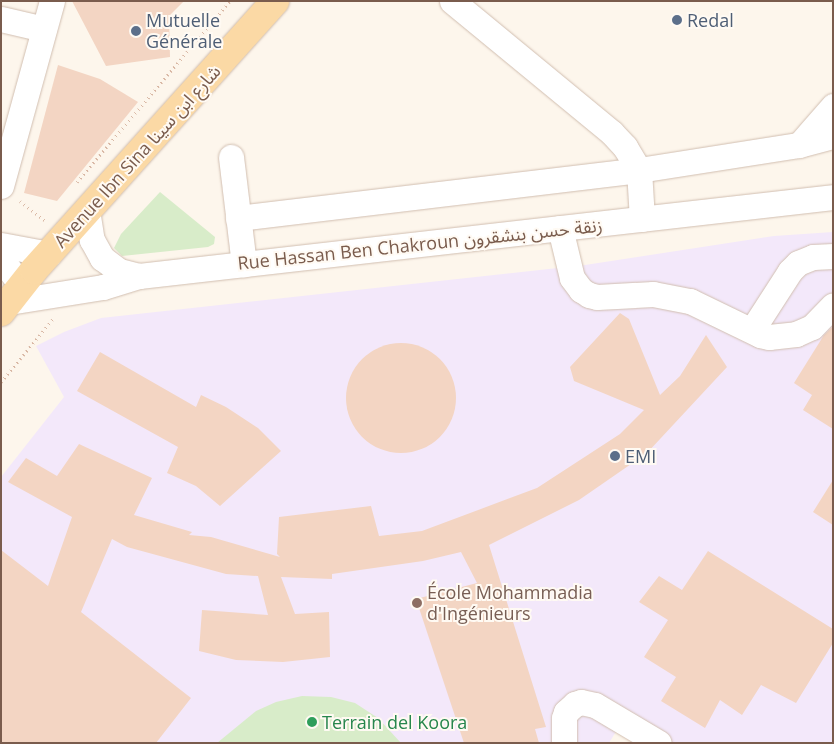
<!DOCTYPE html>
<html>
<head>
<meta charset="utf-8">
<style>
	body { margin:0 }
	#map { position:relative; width:834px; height:744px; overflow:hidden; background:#fdf6ec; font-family:"Open Sans","Noto Sans Arabic",sans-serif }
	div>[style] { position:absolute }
	.education>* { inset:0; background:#f3e8fa }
	.green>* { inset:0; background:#d8ecc9 }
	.building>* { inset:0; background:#f3d5c3 }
	.round { border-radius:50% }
	.path>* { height:3px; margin-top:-1.5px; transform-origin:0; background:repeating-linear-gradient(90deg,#d9b8a5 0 1px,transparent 0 5px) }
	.roads { filter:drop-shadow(0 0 1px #d1beb0) drop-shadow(0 0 1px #d1beb0) }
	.minor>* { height:25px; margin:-12.5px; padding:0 12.5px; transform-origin:12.5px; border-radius:12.5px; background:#fff }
	.major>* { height:28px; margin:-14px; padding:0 14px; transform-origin:14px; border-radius:14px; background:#fbd9a5 }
	.dots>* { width:14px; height:14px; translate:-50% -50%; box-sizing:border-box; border:2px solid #fffaf3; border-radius:50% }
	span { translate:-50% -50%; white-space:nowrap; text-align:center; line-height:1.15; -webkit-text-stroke:4px #fffaf3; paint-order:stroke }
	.service-label { font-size:18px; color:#4e5e75 }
	.left { translate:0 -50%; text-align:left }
	.street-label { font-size:18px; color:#7a5c4d }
	.education-label { font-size:18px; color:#785e54 }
	.leisure-label { font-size:18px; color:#27864d }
	.frame { position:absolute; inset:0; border:2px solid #7a5c4d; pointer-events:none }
</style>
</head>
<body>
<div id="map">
	<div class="education">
		<i style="clip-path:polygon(833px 232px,833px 743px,638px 743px,617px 730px,609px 743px,1px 743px,1px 477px,64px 397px,36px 346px,64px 332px,101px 318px,585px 265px,774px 236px)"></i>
	</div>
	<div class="green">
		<i style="clip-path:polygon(160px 192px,215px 237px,214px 244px,208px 247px,122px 256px,114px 248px,121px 234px)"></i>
		<i style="clip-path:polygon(302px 696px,331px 697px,355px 703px,378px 718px,401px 743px,217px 743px,256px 711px,276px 702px)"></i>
	</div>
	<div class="building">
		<i style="clip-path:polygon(72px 1px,184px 1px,169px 16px,170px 57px,106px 66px)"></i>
		<i style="clip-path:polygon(58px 65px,100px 79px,138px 102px,57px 201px,24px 193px)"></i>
		<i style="clip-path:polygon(620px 313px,629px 319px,660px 395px,680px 376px,706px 335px,727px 367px,647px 453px,579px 500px,489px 545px,546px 727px,535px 729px,539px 743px,464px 743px,416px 599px,477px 583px,461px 552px,423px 561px,332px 574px,332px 579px,281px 577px,295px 614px,329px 612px,330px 657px,283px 662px,236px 660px,199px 651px,202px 610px,268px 615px,258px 576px,226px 574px,127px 547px,112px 539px,81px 612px,191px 698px,156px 743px,1px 743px,1px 550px,48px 586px,72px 517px,8px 482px,26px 458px,57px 476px,79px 444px,152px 478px,134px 515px,192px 532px,189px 535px,211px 537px,280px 557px,277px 554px,279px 517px,371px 506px,379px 536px,422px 531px,537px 488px,620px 434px,644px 410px,574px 381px,570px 367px)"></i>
		<i style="clip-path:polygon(833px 326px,833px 429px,803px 410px,812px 395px,794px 383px,824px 335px)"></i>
		<i class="round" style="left:346px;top:343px;width:110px;height:110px"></i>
		<i style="clip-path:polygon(100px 352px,196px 407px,201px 395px,226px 407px,258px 428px,281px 451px,220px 506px,196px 486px,167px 473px,178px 447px,77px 391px)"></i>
		<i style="clip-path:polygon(833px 480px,833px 525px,813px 512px)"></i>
		<i style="clip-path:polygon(708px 551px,833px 629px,833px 643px,796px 703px,761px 685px,742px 715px,720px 700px,705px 728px,661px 701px,676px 677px,644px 657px,668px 620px,639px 602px,659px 576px,682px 590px)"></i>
	</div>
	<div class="path">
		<i style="left:77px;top:182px;width:237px;rotate:-49.8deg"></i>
		<i style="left:20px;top:201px;width:31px;rotate:38deg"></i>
		<i style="left:1px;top:382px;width:82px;rotate:-50.5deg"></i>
	</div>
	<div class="roads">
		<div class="minor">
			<i style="left:452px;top:1px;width:207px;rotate:39.5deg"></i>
			<i style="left:612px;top:133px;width:19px;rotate:47deg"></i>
			<i style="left:625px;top:147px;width:27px;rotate:59deg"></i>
			<i style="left:639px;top:170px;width:49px;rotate:86.5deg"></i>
			<i style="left:1px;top:19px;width:44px;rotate:13.1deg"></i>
			<i style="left:799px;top:145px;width:52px;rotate:-48.9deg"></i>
			<i style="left:231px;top:157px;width:108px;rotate:83.1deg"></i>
			<i style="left:1px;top:186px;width:192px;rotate:-74.6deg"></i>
			<i style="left:87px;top:210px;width:30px;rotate:81deg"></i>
			<i style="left:92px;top:240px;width:21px;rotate:61deg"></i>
			<i style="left:102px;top:258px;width:21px;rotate:37deg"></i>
			<i style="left:119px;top:271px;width:21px;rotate:14deg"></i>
			<i style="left:238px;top:218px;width:404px;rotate:-6.8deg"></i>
			<i style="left:639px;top:170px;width:162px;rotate:-8.9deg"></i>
			<i style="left:799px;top:145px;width:35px;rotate:-15deg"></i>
			<i style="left:560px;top:228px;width:51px;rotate:76.5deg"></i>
			<i style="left:572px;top:278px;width:15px;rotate:53deg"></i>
			<i style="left:581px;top:290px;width:9px;rotate:32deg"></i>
			<i style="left:589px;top:295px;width:8px;rotate:14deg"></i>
			<i style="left:597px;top:297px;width:56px;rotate:-3.1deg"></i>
			<i style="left:653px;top:294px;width:38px;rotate:11deg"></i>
			<i style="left:690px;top:301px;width:78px;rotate:25.9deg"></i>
			<i style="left:760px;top:335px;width:9px;rotate:13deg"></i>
			<i style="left:769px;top:337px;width:27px;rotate:-6deg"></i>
			<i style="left:796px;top:334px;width:17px;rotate:-24deg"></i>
			<i style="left:812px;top:327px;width:30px;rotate:-46deg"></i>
			<i style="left:1px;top:245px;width:49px;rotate:10.6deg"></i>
			<i style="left:1px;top:259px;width:34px;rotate:52deg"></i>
			<i style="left:9px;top:302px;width:95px;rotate:-9.1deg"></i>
			<i style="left:103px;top:287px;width:38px;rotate:-17deg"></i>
			<i style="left:139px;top:276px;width:698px;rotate:-6.49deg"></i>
			<i style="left:752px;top:330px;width:70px;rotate:-57.2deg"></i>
			<i style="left:790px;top:271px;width:11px;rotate:-45deg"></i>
			<i style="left:798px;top:263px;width:16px;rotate:-22deg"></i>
			<i style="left:813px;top:257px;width:20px;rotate:-3deg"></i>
			<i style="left:564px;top:743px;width:25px;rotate:-90deg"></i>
			<i style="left:564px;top:718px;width:6px;rotate:-72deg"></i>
			<i style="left:566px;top:712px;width:12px;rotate:-42deg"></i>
			<i style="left:575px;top:704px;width:6px;rotate:-18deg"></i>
			<i style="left:581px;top:702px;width:14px;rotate:12deg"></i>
			<i style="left:595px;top:705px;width:74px;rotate:30.7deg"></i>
		</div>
		<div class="major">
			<i style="left:1px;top:312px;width:53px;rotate:-51.8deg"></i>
			<i style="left:34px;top:270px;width:361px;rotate:-48.1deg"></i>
		</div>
	</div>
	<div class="dots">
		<i style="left:677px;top:20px;background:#5c6f8a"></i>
		<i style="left:136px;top:31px;background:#5c6f8a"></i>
		<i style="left:615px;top:456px;background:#5c6f8a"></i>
		<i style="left:417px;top:603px;background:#8d6e63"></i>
		<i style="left:312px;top:722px;background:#2e9e5b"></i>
	</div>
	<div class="service-label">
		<span class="left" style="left:687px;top:20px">Redal</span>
		<span class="left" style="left:146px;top:31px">Mutuelle<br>Générale</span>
		<span class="left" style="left:625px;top:456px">EMI</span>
	</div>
	<div class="street-label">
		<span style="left:137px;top:156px;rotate:-48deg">Avenue Ibn Sina شارع ابن سينا</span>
		<span style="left:420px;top:244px;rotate:-6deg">Rue Hassan Ben Chakroun زنقة حسن بنشقرون</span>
	</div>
	<div class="education-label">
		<span class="left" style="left:427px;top:603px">École Mohammadia<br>d'Ingénieurs</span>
	</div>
	<div class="leisure-label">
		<span class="left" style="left:322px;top:722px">Terrain del Koora</span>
	</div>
	<div class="frame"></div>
</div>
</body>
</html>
